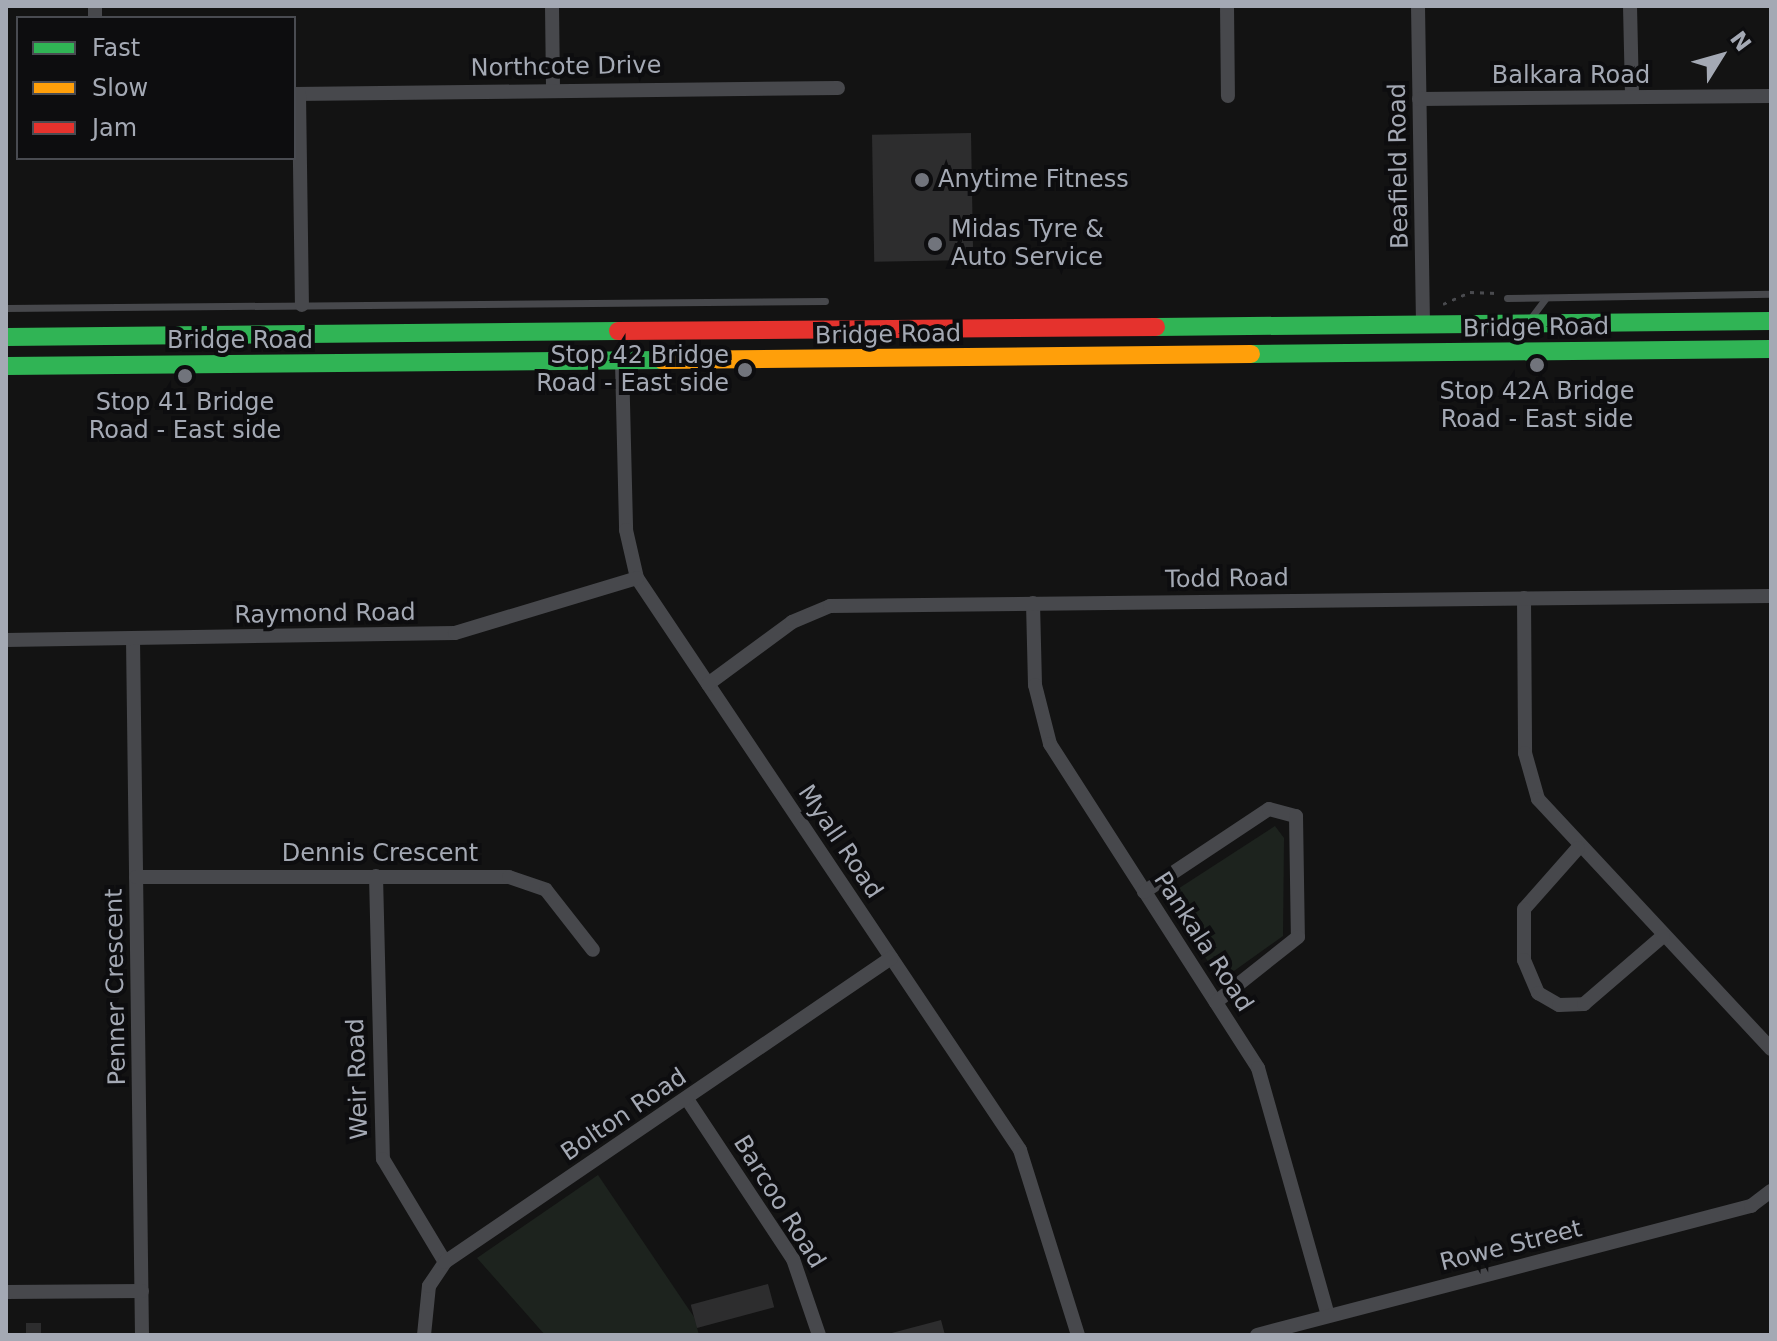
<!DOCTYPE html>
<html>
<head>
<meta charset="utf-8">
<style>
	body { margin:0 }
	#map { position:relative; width:1777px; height:1341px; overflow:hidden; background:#131313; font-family:"DejaVu Sans",sans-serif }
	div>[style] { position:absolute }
	.green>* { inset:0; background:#1d231e }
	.building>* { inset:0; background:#2d2d2e; transform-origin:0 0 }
	.path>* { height:3px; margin-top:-1.5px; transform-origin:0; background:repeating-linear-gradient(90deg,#494a4e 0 4px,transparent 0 10px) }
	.lane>* { height:7px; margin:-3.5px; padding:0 3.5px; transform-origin:3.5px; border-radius:3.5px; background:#47484c }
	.street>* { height:14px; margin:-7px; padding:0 7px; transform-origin:7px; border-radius:7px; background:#47484c }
	.fast>* { height:18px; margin:-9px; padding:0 9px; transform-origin:9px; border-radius:9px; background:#30b455 }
	.slow>* { height:18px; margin:-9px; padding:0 9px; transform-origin:9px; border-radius:9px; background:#ff9f0a }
	.jam>* { height:18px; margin:-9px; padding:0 9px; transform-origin:9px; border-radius:9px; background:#e5322d }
	.dots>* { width:22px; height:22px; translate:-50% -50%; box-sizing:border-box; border:4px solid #0d0d0f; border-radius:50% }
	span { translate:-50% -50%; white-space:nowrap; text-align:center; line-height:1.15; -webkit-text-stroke:8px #0d0d0f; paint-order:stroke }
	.street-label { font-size:24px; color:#a4a9b4 }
	.poi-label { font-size:24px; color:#a4a9b4 }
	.left { translate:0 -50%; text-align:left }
	.right { translate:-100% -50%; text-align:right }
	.frame { position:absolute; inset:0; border:8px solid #a4a9b4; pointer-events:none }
	.legend { position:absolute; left:16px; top:16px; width:280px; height:144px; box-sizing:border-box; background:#0d0d0f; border:2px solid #494b51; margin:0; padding:10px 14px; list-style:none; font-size:24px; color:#a4a9b4 }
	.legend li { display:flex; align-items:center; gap:16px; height:40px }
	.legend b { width:40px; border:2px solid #494b51 }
	.north { position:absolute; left:1681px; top:16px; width:80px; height:80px; -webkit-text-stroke:6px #0d0d0f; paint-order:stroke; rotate:53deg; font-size:22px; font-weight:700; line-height:32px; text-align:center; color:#a4a9b4 }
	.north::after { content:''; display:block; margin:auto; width:28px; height:36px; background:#a4a9b4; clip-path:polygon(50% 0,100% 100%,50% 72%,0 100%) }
</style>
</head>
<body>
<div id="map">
	<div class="green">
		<i style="clip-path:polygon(1275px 826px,1284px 838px,1283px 936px,1220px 981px,1167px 896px)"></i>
		<i style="clip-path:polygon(598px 1175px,694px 1317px,699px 1335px,545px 1335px,477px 1258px)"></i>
	</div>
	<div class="building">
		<i style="left:971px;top:133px;width:127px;height:99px;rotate:89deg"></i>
		<i style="left:768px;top:1284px;width:24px;height:80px;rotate:75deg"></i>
		<i style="clip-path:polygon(941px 1320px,945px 1335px,888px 1335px,888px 1334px)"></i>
		<i style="left:26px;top:1323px;width:15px;height:12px"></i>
	</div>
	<div class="path">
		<i style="left:1443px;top:304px;width:30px;rotate:-24deg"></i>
		<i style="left:1470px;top:292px;width:27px;rotate:2deg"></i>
	</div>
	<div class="lane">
		<i style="left:1507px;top:298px;width:264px;rotate:-0.9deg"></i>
		<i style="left:6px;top:308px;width:819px;rotate:-0.49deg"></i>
		<i style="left:1530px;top:319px;width:26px;rotate:-53deg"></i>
	</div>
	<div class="street">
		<i style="left:95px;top:6px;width:12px;rotate:90deg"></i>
		<i style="left:552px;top:6px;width:82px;rotate:89.3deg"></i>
		<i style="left:1227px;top:6px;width:90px;rotate:89.4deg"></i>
		<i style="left:1418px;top:6px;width:319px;rotate:89.1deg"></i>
		<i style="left:1630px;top:6px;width:91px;rotate:88.7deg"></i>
		<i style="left:294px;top:94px;width:544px;rotate:-0.63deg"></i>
		<i style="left:299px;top:94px;width:211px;rotate:89.2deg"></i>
		<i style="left:1419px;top:99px;width:352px;rotate:-0.5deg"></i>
		<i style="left:622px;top:362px;width:168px;rotate:88.6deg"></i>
		<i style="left:626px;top:530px;width:49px;rotate:77.1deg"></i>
		<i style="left:637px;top:578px;width:688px;rotate:56.19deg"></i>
		<i style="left:1020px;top:1150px;width:194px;rotate:72.6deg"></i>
		<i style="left:1524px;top:598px;width:155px;rotate:89.6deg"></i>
		<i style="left:1525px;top:753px;width:48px;rotate:74.2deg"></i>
		<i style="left:1538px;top:799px;width:342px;rotate:47deg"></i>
		<i style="left:1033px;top:603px;width:82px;rotate:88.6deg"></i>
		<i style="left:1035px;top:685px;width:61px;rotate:75.7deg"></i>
		<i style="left:1050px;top:744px;width:385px;rotate:57.3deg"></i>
		<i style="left:1258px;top:1068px;width:257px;rotate:74.2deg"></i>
		<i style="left:133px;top:639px;width:696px;rotate:89.26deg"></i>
		<i style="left:6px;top:640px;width:449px;rotate:-0.9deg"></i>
		<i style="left:455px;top:633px;width:190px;rotate:-16.8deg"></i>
		<i style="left:708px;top:684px;width:104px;rotate:-36.4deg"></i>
		<i style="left:792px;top:622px;width:41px;rotate:-22.8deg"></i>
		<i style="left:830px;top:606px;width:941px;rotate:-0.61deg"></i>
		<i style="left:1578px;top:848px;width:81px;rotate:131.5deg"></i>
		<i style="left:1524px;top:909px;width:51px;rotate:90deg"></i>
		<i style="left:1524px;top:960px;width:36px;rotate:67deg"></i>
		<i style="left:1538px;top:993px;width:24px;rotate:30deg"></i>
		<i style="left:1559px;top:1005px;width:25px;rotate:-2deg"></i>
		<i style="left:1584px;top:1004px;width:104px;rotate:-40.7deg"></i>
		<i style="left:376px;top:876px;width:283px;rotate:88.6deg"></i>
		<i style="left:383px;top:1159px;width:120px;rotate:59deg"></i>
		<i style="left:136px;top:877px;width:373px"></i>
		<i style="left:509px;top:877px;width:39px;rotate:19deg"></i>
		<i style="left:546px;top:890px;width:76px;rotate:51.9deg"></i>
		<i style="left:1144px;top:892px;width:150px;rotate:-33.6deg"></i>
		<i style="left:1269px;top:809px;width:28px;rotate:15deg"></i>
		<i style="left:1296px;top:816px;width:121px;rotate:89.1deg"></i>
		<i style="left:1298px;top:937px;width:105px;rotate:141.6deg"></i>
		<i style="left:687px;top:1099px;width:192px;rotate:56.5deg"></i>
		<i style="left:793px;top:1259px;width:80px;rotate:71.1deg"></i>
		<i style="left:6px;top:1292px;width:136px;rotate:-0.4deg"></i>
		<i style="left:424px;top:1335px;width:49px;rotate:-84.2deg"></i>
		<i style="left:429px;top:1286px;width:29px;rotate:-56deg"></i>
		<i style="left:445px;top:1262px;width:540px;rotate:-34.28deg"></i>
		<i style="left:1257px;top:1335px;width:511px;rotate:-14.64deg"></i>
		<i style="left:1751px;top:1206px;width:25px;rotate:-37deg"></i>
	</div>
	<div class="fast">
		<i style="left:1156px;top:327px;width:615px;rotate:-0.56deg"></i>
		<i style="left:6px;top:337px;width:612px;rotate:-0.56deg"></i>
		<i style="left:1251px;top:354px;width:520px;rotate:-0.55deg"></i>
		<i style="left:6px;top:366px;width:656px;rotate:-0.52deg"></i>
	</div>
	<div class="slow">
		<i style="left:662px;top:360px;width:589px;rotate:-0.58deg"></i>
	</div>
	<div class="jam">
		<i style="left:618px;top:331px;width:538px;rotate:-0.43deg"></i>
	</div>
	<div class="dots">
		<i style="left:922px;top:180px;background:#71747c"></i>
		<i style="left:935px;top:244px;background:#71747c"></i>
		<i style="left:1537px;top:365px;background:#71747c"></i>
		<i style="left:745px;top:370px;background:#71747c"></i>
		<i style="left:185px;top:376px;background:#71747c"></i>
	</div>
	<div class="street-label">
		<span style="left:566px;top:67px;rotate:-1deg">Northcote Drive</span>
		<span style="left:1571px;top:76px">Balkara Road</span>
		<span style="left:1399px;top:166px;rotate:-91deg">Beafield Road</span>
		<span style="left:1536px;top:328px;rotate:-1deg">Bridge Road</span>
		<span style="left:888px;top:335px;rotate:-1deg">Bridge Road</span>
		<span style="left:240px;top:341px">Bridge Road</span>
		<span style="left:1227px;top:579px;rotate:-1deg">Todd Road</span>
		<span style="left:325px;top:614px;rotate:-1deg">Raymond Road</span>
		<span style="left:840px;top:842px;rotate:56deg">Myall Road</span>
		<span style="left:380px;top:854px">Dennis Crescent</span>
		<span style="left:1203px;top:942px;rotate:57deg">Pankala Road</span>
		<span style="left:116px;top:987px;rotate:-91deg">Penner Crescent</span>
		<span style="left:358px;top:1079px;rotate:-92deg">Weir Road</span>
		<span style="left:624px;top:1115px;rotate:-34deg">Bolton Road</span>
		<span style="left:779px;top:1202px;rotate:58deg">Barcoo Road</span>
		<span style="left:1511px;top:1246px;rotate:-14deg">Rowe Street</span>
	</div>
	<div class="poi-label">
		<span class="left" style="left:938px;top:180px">Anytime Fitness</span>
		<span class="left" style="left:951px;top:244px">Midas Tyre &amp;<br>Auto Service</span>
		<span class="right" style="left:729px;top:370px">Stop 42 Bridge<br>Road - East side</span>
		<span style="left:1537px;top:406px">Stop 42A Bridge<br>Road - East side</span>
		<span style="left:185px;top:417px">Stop 41 Bridge<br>Road - East side</span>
	</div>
	<div class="frame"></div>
	<ul class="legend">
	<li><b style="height:10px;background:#30b455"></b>Fast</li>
	<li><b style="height:10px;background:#ff9f0a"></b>Slow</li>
	<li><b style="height:10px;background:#e5322d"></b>Jam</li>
	</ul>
	<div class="north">N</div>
</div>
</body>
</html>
